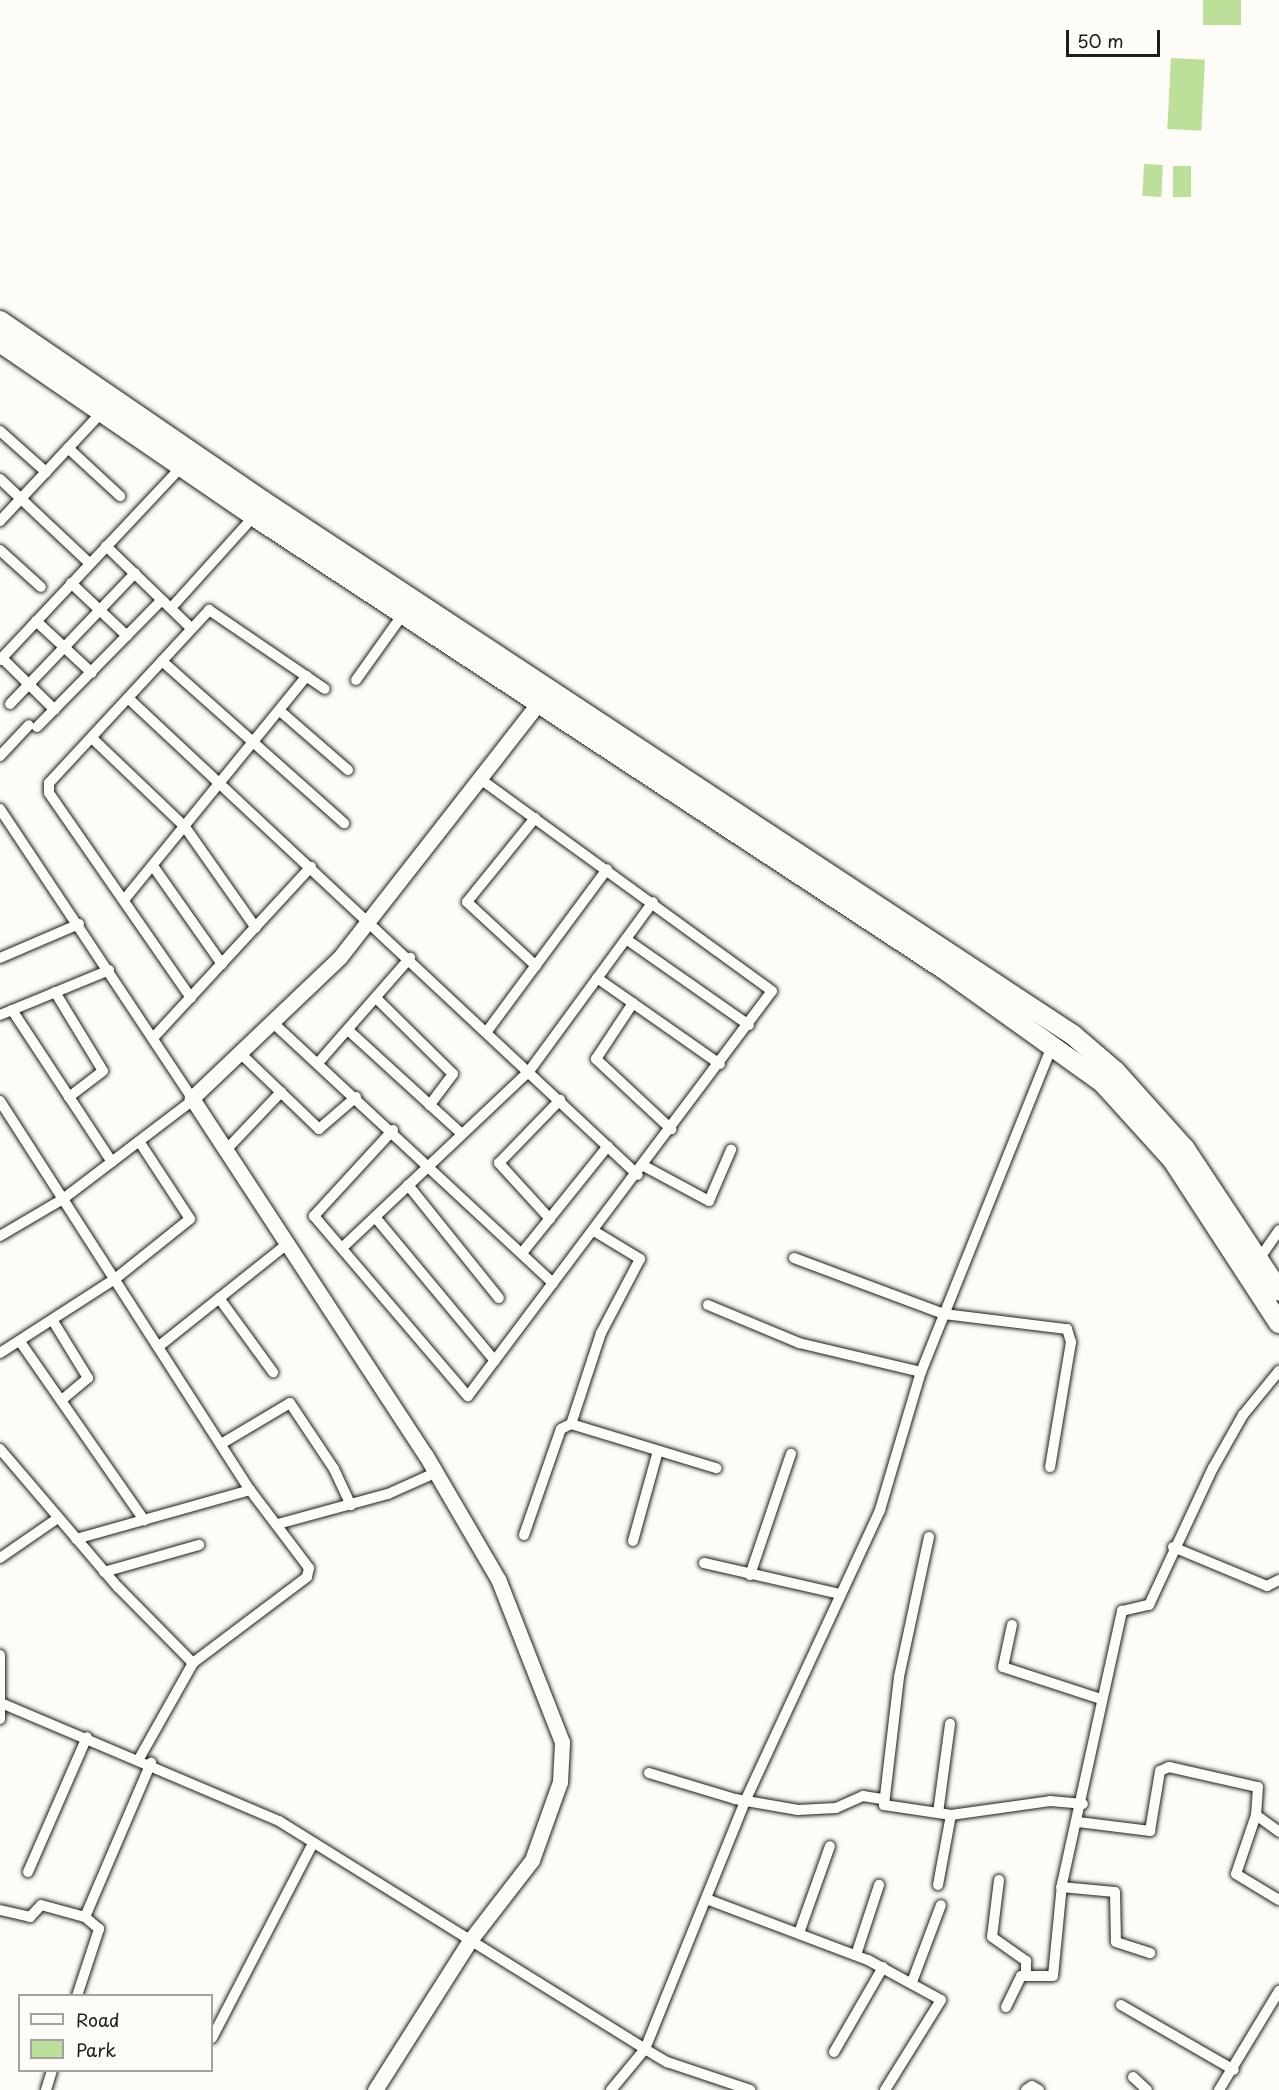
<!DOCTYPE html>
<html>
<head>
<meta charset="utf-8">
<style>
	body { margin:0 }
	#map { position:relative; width:1279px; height:2090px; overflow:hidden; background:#fdfcf7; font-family:"Playpen Sans",sans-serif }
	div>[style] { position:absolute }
	.green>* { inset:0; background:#bcdf9a; transform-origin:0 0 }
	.roads { filter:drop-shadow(0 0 2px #1c1c1c) drop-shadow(0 0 2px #1c1c1c) }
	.street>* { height:10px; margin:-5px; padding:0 5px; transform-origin:5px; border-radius:5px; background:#fdfcf7 }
	.secondary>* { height:15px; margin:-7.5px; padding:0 7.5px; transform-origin:7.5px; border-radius:7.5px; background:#fdfcf7 }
	.highway>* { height:20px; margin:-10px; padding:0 10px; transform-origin:10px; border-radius:10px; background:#fdfcf7 }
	span { translate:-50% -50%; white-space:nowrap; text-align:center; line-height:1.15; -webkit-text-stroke:5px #fdfcf7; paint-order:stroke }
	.legend { position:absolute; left:18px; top:1994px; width:195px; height:78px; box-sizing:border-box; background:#fdfcf7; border:2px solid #a3a29f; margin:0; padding:8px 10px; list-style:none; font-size:18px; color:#1c1c1c }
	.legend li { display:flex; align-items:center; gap:12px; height:30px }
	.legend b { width:30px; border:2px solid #a3a29f }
	.scale { position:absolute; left:1066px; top:30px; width:94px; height:27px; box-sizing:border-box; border:3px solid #1c1c1c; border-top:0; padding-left:8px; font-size:18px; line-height:21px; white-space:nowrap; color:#1c1c1c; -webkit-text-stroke:4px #fdfcf7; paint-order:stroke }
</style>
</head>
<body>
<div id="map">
	<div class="green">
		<i style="left:1203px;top:0;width:38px;height:25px"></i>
		<i style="left:1171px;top:58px;width:34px;height:71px;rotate:3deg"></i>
		<i style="left:1144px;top:164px;width:19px;height:32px;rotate:3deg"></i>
		<i style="left:1173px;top:166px;width:18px;height:31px"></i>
	</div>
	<div class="roads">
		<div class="street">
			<i style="left:0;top:431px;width:62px;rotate:41.7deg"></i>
			<i style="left:68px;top:448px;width:71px;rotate:42.7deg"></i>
			<i style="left:0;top:479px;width:122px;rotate:43.3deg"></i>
			<i style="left:0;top:521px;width:151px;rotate:-46.9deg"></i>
			<i style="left:106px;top:546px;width:118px;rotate:44deg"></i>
			<i style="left:0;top:550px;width:55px;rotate:42.1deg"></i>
			<i style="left:71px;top:583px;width:77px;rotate:43.4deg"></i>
			<i style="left:171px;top:608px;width:124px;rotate:-47.9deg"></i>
			<i style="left:36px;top:621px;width:76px;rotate:42.9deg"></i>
			<i style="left:2px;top:658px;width:74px;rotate:44.5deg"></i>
			<i style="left:0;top:660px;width:266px;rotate:-46.8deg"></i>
			<i style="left:162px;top:661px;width:244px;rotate:41.7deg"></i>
			<i style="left:356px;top:680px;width:81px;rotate:-54.5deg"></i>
			<i style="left:128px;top:698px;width:698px;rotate:43.09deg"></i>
			<i style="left:10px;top:704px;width:181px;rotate:-46.3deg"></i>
			<i style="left:280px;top:711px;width:90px;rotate:40.9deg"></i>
			<i style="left:37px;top:727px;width:178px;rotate:-45.5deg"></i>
			<i style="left:92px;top:738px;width:129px;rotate:43.7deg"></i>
			<i style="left:185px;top:827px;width:123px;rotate:54.9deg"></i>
			<i style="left:0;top:756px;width:42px;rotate:-46.9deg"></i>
			<i style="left:0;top:809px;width:347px;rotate:56.4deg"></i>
			<i style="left:535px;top:818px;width:108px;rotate:129deg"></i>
			<i style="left:467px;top:902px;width:94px;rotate:42.8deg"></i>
			<i style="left:153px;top:866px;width:120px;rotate:54.9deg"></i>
			<i style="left:124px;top:900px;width:289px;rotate:-50.8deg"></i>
			<i style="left:626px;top:939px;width:150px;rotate:35deg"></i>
			<i style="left:0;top:958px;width:86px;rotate:-23.3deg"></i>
			<i style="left:597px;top:978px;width:150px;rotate:35deg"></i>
			<i style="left:55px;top:992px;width:92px;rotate:58.7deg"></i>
			<i style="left:103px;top:1071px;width:43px;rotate:142.6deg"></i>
			<i style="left:191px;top:998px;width:249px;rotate:-124.7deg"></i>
			<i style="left:49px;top:793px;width:10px;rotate:-90deg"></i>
			<i style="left:49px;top:783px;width:236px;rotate:-47.2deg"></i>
			<i style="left:209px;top:610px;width:140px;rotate:34.3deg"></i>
			<i style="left:376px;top:998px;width:108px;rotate:44.6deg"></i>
			<i style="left:453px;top:1074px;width:39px;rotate:127deg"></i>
			<i style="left:633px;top:1003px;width:67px;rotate:123.5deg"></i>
			<i style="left:596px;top:1059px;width:103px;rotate:43deg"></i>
			<i style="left:12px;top:1010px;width:182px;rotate:56.7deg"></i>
			<i style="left:0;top:1015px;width:118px;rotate:-22.4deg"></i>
			<i style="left:271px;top:1021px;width:385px;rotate:42.9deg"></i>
			<i style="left:348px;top:1030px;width:154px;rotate:42.4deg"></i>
			<i style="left:488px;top:1030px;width:200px;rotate:-53.5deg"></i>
			<i style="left:153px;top:1038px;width:233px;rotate:-47.3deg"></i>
			<i style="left:239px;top:1052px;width:111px;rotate:43.9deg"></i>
			<i style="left:319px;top:1129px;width:49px;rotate:-40.9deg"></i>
			<i style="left:318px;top:1063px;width:140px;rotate:-48.8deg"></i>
			<i style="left:0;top:1101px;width:462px;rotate:57.3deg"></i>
			<i style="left:250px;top:1490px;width:98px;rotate:52.9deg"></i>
			<i style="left:309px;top:1568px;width:9px;rotate:103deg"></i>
			<i style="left:307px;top:1577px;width:143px;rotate:143deg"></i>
			<i style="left:393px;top:1130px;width:117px;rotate:132.6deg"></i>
			<i style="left:314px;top:1216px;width:237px;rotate:49.5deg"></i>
			<i style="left:468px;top:1396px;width:506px;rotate:-53.11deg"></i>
			<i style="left:772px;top:991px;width:361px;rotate:-144deg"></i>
			<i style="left:226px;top:1150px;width:80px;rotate:-46.5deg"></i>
			<i style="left:644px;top:1166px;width:74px;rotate:28.3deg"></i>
			<i style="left:709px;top:1201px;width:56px;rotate:-66.7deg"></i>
			<i style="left:408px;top:1185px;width:145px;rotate:51.2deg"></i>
			<i style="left:375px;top:1217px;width:187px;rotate:50.2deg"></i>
			<i style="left:550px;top:1219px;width:76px;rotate:-132.3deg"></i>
			<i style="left:499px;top:1163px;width:88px;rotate:-45.9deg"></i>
			<i style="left:594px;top:1231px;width:54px;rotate:31.3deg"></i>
			<i style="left:640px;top:1259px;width:84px;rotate:117.8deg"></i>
			<i style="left:601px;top:1333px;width:96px;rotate:108.2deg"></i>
			<i style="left:571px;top:1424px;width:152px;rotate:16.9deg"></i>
			<i style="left:0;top:1236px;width:73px;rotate:-30.4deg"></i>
			<i style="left:63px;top:1199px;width:163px;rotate:-37.3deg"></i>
			<i style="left:342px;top:1248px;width:259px;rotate:-43.4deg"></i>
			<i style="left:530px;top:1070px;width:208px;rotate:-53.8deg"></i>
			<i style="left:522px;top:1253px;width:137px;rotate:-51.2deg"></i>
			<i style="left:794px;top:1258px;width:160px;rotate:20.5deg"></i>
			<i style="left:944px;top:1314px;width:124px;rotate:7deg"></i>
			<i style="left:1067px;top:1329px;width:14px;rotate:73deg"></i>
			<i style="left:1071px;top:1342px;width:127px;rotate:99.5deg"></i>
			<i style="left:1259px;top:1259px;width:35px;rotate:-55deg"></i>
			<i style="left:219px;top:1298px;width:92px;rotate:53.9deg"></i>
			<i style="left:708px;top:1305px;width:99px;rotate:22.7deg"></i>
			<i style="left:799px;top:1343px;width:125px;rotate:13.4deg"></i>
			<i style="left:53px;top:1321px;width:67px;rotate:58.4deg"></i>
			<i style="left:88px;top:1378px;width:35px;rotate:140deg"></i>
			<i style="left:21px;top:1343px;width:216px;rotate:55.2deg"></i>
			<i style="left:158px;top:1347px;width:165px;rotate:-38.6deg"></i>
			<i style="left:0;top:1353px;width:137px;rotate:-32.8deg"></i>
			<i style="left:115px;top:1279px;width:96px;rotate:-38.7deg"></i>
			<i style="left:190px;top:1219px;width:93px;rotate:-123.2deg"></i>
			<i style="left:221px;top:1444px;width:80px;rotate:-30.7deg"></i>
			<i style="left:290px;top:1403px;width:79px;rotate:56.3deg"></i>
			<i style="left:334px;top:1469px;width:40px;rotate:65deg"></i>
			<i style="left:0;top:1449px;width:182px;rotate:49.5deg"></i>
			<i style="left:118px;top:1587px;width:107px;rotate:45.4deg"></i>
			<i style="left:193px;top:1663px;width:108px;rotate:119.4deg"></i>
			<i style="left:278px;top:1524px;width:114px;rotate:-15.3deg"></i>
			<i style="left:388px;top:1494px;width:51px;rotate:-24.1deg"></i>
			<i style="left:524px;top:1535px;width:112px;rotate:-70.8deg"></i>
			<i style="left:561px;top:1429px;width:11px;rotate:-27deg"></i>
			<i style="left:929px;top:1537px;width:143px;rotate:102.1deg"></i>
			<i style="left:899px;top:1677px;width:129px;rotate:96.7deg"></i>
			<i style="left:884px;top:1805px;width:68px;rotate:8.5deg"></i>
			<i style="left:951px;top:1815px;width:100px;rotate:-8deg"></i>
			<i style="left:1050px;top:1801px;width:33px;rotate:5deg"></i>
			<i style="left:76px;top:1539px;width:181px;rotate:-15.7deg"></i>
			<i style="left:633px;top:1541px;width:93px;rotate:-74.5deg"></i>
			<i style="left:1173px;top:1547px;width:102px;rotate:22.5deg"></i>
			<i style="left:1267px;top:1586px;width:13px;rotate:-27deg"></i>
			<i style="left:0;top:1558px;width:70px;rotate:-34.6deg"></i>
			<i style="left:704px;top:1563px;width:140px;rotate:12.8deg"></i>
			<i style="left:104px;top:1572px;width:99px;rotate:-15.9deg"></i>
			<i style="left:750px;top:1575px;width:128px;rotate:-71.3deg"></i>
			<i style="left:1012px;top:1625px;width:43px;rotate:102.1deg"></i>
			<i style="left:1003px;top:1667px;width:103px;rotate:18.1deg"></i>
			<i style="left:0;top:1655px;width:64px;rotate:90deg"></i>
			<i style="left:1px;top:1703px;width:302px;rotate:23deg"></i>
			<i style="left:279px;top:1821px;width:431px;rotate:31.9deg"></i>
			<i style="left:645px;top:2049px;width:270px;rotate:-68deg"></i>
			<i style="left:746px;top:1799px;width:319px;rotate:-65.1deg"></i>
			<i style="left:880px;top:1510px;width:144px;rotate:-73.5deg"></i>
			<i style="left:921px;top:1372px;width:351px;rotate:-68.1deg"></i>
			<i style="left:649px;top:1773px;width:90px;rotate:16.8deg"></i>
			<i style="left:735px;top:1799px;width:64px;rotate:9.9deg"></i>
			<i style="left:798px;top:1810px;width:38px;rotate:-3deg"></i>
			<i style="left:836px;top:1808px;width:30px;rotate:-24deg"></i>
			<i style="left:863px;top:1796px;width:19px;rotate:9deg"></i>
			<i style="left:938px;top:1813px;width:90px;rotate:-82.3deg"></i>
			<i style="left:1256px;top:1815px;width:62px;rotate:108.7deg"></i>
			<i style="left:1236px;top:1874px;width:50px;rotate:31.2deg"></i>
			<i style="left:1078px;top:1822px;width:73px;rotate:7.1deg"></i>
			<i style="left:1150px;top:1831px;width:61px;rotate:-80.5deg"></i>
			<i style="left:1160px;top:1771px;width:10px;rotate:-24deg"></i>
			<i style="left:1169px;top:1767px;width:91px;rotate:12.7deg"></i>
			<i style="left:1258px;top:1787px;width:28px;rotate:94deg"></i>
			<i style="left:1256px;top:1815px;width:29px;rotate:36deg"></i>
			<i style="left:28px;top:1872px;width:147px;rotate:-66.4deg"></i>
			<i style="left:999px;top:1880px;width:57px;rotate:97deg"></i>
			<i style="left:992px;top:1937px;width:42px;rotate:35.2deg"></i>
			<i style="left:1026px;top:1961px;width:14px;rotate:90deg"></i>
			<i style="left:938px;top:1885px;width:71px;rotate:-79.5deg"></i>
			<i style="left:1061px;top:1887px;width:54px;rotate:5.3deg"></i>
			<i style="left:1115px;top:1892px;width:50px;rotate:88.9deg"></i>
			<i style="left:1116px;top:1942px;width:36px;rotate:18deg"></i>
			<i style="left:709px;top:1900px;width:170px;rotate:20.7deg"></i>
			<i style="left:868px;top:1960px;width:83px;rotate:28.7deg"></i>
			<i style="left:941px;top:2000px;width:106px;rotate:121.9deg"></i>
			<i style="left:0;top:1910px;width:31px;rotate:13deg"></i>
			<i style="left:30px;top:1917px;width:16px;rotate:-47deg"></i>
			<i style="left:41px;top:1905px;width:46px;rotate:15.3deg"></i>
			<i style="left:799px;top:1933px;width:92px;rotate:-70.4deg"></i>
			<i style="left:856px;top:1955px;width:74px;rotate:-71.8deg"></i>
			<i style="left:912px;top:1982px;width:82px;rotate:-69.4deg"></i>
			<i style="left:77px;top:1996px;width:71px;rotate:-71.8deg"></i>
			<i style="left:99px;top:1929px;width:18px;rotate:-139deg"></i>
			<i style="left:85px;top:1917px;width:168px;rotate:-66.8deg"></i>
			<i style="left:1121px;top:2005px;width:130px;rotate:29.9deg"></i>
			<i style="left:1006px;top:2007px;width:34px;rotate:-64deg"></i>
			<i style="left:1021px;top:1976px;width:32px"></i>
			<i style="left:1053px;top:1976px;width:92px;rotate:-84.4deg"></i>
			<i style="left:1062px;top:1884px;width:280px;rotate:-77.6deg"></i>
			<i style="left:1122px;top:1611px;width:28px;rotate:-13deg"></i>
			<i style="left:1149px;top:1605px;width:151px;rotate:-65deg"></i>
			<i style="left:1213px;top:1468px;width:61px;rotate:-60.5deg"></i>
			<i style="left:1243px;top:1415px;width:57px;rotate:-50.7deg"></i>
			<i style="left:212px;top:2038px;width:220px;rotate:-62.6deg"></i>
			<i style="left:834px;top:2052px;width:98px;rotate:-60deg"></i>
			<i style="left:1133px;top:2077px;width:19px;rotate:43deg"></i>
			<i style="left:46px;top:2090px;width:21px;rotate:-73deg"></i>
			<i style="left:611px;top:2090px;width:53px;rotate:-50.3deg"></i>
			<i style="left:645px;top:2049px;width:26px;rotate:31deg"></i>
			<i style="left:667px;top:2062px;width:88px;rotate:18.6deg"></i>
			<i style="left:1026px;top:2090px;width:7px;rotate:-34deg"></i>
			<i style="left:1032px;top:2086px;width:8px;rotate:30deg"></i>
			<i style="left:1219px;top:2090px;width:116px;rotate:-58.8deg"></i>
		</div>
		<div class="secondary">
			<i style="left:375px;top:2090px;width:179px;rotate:-57.6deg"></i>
			<i style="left:471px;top:1939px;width:100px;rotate:-52.3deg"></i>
			<i style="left:532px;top:1860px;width:83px;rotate:-70.3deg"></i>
			<i style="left:560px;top:1782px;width:40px;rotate:-87.1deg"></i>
			<i style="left:562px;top:1742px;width:175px;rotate:-111.4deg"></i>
			<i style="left:498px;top:1579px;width:143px;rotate:-120.3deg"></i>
			<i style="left:426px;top:1456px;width:428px;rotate:-123.2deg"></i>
			<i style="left:192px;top:1098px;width:204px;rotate:-43.6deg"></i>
			<i style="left:340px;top:957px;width:321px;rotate:-52deg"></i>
		</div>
		<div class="highway">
			<i style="left:0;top:321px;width:319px;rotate:34.4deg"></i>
			<i style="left:263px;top:501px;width:970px;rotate:33.4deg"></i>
			<i style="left:1073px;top:1035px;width:55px;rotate:40.6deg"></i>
			<i style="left:1115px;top:1071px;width:105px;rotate:48.1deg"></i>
			<i style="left:1185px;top:1149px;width:170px;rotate:56.5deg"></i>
			<i style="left:0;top:342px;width:308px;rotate:34.4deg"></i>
			<i style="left:254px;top:516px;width:825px;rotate:33.29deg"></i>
			<i style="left:944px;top:969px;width:196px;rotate:35.6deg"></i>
			<i style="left:1103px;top:1083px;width:103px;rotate:47.8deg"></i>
			<i style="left:1172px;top:1159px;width:196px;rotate:56.9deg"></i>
		</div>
	</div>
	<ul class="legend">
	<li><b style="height:8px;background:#fdfcf7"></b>Road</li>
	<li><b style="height:16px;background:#bcdf9a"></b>Park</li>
	</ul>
	<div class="scale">50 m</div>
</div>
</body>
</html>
